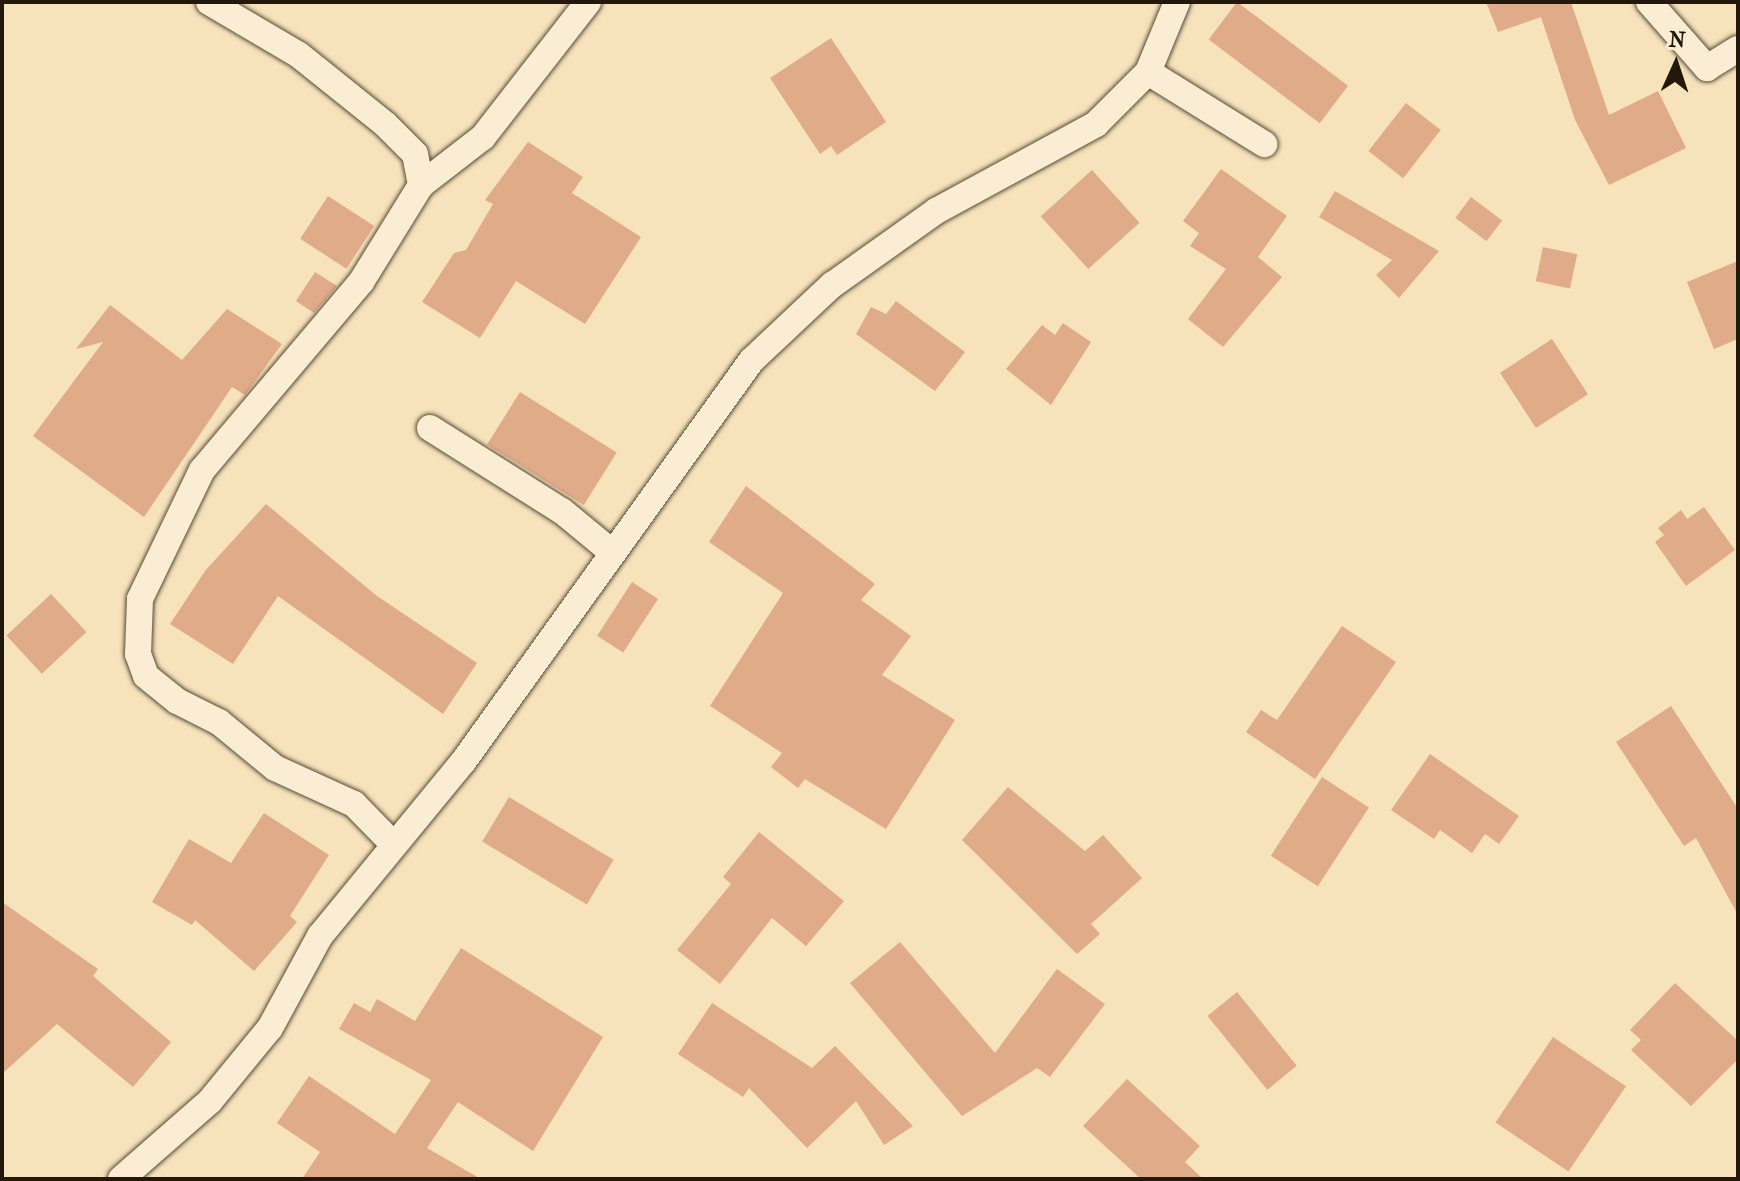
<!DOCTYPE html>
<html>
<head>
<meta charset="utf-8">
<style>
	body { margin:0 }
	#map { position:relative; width:1740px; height:1181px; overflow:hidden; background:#f7e3bb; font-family:"IM FELL French Canon",serif }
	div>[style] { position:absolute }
	.building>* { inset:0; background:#e0ab89; transform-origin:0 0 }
	.roads { filter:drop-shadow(0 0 2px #574b38) drop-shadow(0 0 2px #574b38) }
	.minor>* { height:26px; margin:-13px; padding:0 13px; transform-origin:13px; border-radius:13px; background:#faedd3 }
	span { translate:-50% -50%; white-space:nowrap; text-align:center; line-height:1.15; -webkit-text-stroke:7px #faedd3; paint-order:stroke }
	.frame { position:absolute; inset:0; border:4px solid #22180c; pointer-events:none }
	.north { position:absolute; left:1636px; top:24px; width:80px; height:80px; -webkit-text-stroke:6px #faedd3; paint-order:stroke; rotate:3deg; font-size:22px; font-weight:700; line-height:32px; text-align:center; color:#22180c }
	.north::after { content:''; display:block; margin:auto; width:28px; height:36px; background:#22180c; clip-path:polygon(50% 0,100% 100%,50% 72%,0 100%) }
</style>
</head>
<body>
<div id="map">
	<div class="building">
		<i style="left:1237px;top:2px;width:139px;height:47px;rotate:37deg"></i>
		<i style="clip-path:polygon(1486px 2px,1571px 2px,1609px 115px,1658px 91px,1686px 148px,1609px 185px,1575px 120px,1541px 17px,1498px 32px)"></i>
		<i style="clip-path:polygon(831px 38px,886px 122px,837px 155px,831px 146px,820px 154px,770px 78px)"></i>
		<i style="left:1406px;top:103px;width:44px;height:61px;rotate:38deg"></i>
		<i style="clip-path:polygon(528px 142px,583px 177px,572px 193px,641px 237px,585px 324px,516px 281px,480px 338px,422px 302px,454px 253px,466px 250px,493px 204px,485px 200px)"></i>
		<i style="clip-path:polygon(1221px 169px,1287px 216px,1258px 257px,1282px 277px,1223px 347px,1188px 319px,1226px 269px,1190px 246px,1199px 233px,1183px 221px)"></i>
		<i style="left:1092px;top:170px;width:71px;height:69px;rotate:48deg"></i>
		<i style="clip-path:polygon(1335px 191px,1439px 251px,1399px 298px,1376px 275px,1392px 260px,1319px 217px)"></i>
		<i style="left:328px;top:196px;width:55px;height:51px;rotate:33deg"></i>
		<i style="left:1471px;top:197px;width:39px;height:26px;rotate:37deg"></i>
		<i style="left:1543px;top:247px;width:35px;height:35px;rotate:12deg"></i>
		<i style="clip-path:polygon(1738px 261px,1738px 339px,1714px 349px,1687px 282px)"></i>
		<i style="clip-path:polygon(315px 272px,337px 286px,314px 313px,296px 301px)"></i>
		<i style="clip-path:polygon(896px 301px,965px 352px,935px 391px,856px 334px,871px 307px,886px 314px)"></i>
		<i style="clip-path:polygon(110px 305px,182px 360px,227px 309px,282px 344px,245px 395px,232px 387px,144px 517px,33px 436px,103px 342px,76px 349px)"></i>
		<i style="clip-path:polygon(1063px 323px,1091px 342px,1051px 405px,1006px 369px,1042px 325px,1055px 335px)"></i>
		<i style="left:1552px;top:339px;width:66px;height:62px;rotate:57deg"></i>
		<i style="left:520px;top:392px;width:114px;height:62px;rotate:32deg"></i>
		<i style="clip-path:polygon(746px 486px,875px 584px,861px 600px,911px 636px,882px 675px,955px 720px,886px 829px,805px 779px,798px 788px,771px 767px,782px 753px,710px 706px,783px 593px,709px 542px)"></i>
		<i style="clip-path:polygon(266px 504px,377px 596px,477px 663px,443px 714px,278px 596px,233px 664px,170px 624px,205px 571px)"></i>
		<i style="clip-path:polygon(1704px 507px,1735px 550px,1686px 586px,1655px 542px,1664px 535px,1658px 528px,1681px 510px,1687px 519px)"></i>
		<i style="left:632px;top:582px;width:31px;height:64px;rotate:33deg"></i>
		<i style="left:51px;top:594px;width:52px;height:61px;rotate:47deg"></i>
		<i style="clip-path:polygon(1342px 626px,1396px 662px,1315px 779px,1246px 732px,1261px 710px,1277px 720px)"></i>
		<i style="clip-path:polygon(1671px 706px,1738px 809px,1738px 915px,1696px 838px,1684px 846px,1616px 742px)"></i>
		<i style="clip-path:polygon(1430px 754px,1519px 816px,1499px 844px,1485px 834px,1472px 853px,1440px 830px,1434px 839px,1391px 810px)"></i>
		<i style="left:1322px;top:777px;width:56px;height:94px;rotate:33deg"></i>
		<i style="clip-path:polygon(1008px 787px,1085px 851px,1103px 835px,1142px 878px,1091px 924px,1100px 934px,1077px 954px,962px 840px)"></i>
		<i style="left:509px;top:797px;width:122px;height:52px;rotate:31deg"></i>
		<i style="clip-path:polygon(264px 813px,329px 855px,290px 916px,297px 922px,254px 971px,195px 920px,192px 925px,152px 902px,189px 839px,231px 863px)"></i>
		<i style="clip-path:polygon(759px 832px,844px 901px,806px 946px,772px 918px,720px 984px,677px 950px,731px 884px,723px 877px)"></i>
		<i style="clip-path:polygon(2px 902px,98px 969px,93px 976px,171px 1042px,133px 1087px,57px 1024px,2px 1074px)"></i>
		<i style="clip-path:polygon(900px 942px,995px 1053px,1057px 969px,1105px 1004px,1050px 1077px,1037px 1068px,962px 1116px,850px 983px)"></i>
		<i style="clip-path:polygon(461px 948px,603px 1037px,533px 1151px,458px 1102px,427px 1148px,481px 1179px,302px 1179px,320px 1152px,277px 1123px,309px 1076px,395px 1134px,431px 1080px,339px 1029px,354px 1003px,370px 1012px,377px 999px,415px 1021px)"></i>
		<i style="clip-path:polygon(1675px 983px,1738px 1041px,1738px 1059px,1691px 1106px,1631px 1050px,1641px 1040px,1630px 1030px)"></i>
		<i style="left:1237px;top:992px;width:95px;height:38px;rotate:51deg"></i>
		<i style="clip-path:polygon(712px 1003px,812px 1068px,835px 1046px,913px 1126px,884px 1145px,856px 1101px,807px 1148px,749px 1088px,743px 1097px,678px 1054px)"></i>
		<i style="left:1553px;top:1037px;width:88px;height:103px;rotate:34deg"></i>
		<i style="clip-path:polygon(1127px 1079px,1200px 1146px,1185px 1162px,1203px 1179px,1141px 1179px,1083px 1126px)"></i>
	</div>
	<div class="roads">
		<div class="minor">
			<i style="left:209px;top:2px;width:104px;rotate:30.5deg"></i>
			<i style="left:299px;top:55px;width:110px;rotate:38.7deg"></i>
			<i style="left:385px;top:124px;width:42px;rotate:45deg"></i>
			<i style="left:415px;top:154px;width:32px;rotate:79deg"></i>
			<i style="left:421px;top:185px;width:114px;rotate:121.7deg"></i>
			<i style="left:361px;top:282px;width:246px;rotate:130.2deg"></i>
			<i style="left:202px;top:470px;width:143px;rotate:115.7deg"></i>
			<i style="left:140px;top:599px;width:55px;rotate:92.1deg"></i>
			<i style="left:138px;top:654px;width:23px;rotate:70deg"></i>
			<i style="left:146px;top:676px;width:40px;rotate:39deg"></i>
			<i style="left:177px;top:701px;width:47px;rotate:26.6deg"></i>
			<i style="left:219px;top:722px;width:72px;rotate:39.4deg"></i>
			<i style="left:275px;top:768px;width:87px;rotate:24.5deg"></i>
			<i style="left:354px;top:804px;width:57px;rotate:45.7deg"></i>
			<i style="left:1649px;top:2px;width:88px;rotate:48.7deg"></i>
			<i style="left:1707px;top:68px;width:36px;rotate:-32deg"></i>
			<i style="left:1148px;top:72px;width:137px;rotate:31.8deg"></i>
			<i style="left:421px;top:185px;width:78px;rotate:-37.7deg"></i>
			<i style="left:483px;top:137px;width:171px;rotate:-52.1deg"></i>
			<i style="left:430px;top:428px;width:156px;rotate:32.2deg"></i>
			<i style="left:562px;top:511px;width:66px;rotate:39.5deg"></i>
			<i style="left:121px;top:1179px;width:118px;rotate:-41.2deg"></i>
			<i style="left:210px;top:1101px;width:94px;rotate:-50.6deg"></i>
			<i style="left:270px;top:1028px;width:105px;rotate:-61.5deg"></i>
			<i style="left:320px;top:936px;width:225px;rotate:-50.6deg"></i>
			<i style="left:463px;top:762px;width:495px;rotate:-54.3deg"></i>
			<i style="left:752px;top:360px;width:110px;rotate:-43.2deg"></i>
			<i style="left:832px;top:285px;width:128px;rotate:-35.4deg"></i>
			<i style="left:936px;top:211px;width:182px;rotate:-28.5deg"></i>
			<i style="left:1096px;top:124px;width:74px;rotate:-45deg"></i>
			<i style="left:1148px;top:72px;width:76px;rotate:-67.5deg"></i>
		</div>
	</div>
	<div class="frame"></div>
	<div class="north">N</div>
</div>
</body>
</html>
